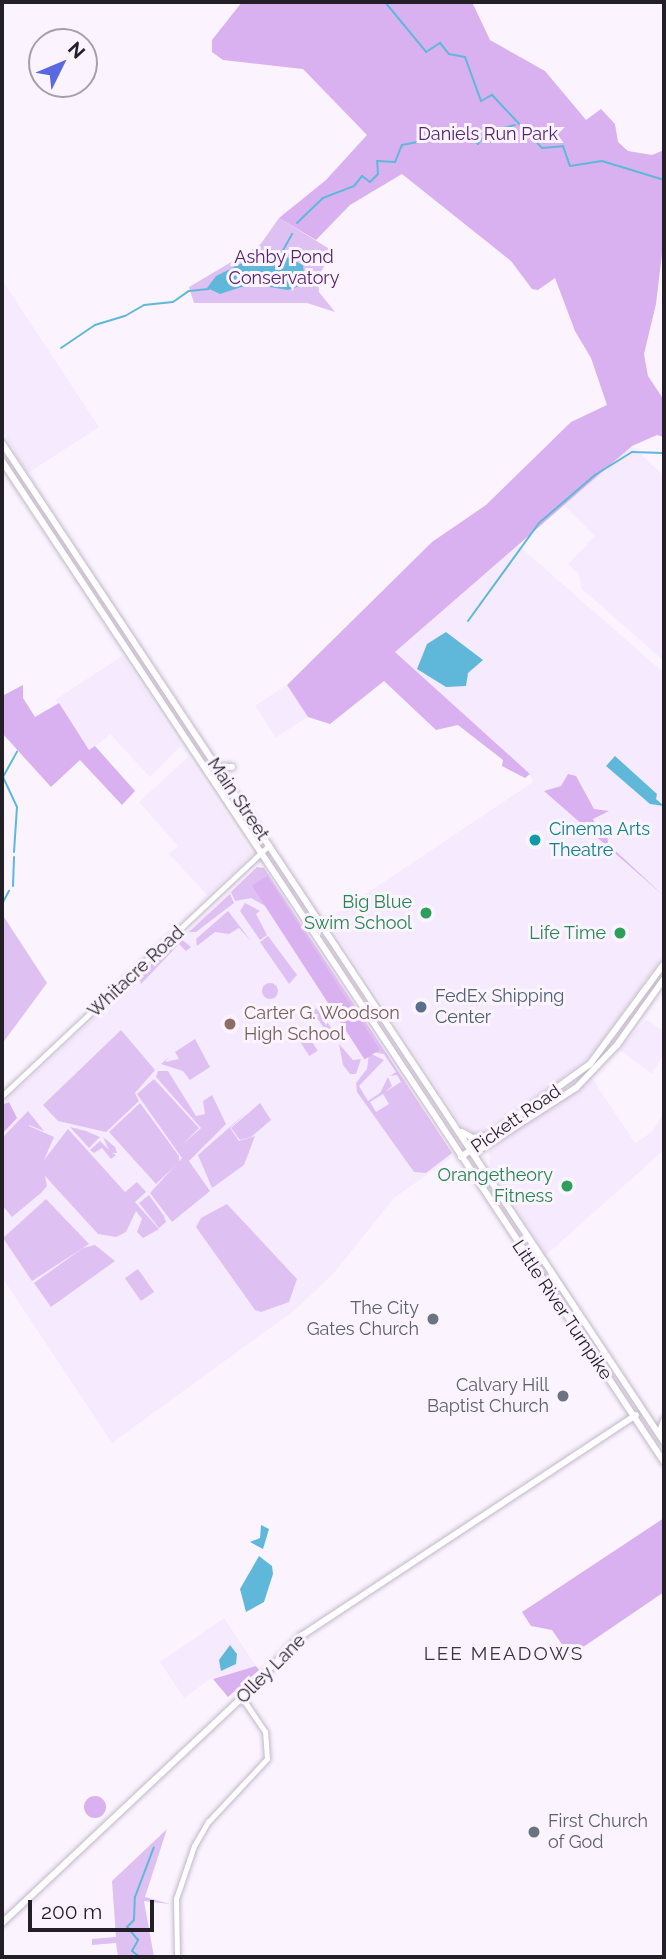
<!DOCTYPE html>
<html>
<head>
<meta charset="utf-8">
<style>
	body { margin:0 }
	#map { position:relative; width:666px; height:1959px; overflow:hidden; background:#fbf4ff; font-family:Raleway,sans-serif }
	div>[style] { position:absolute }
	.built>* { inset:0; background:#f6eafe; transform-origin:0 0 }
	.green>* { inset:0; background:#dfc0f2; transform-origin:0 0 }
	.round { border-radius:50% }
	.forest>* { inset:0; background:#d9b1f1; transform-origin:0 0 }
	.water>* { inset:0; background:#5fb8da }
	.stream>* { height:2px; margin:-1px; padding:0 1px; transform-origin:1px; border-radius:1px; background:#5fb8da }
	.roads { filter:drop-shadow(0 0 2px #c2b7c8) drop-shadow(0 0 2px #c2b7c8) }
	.minor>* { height:4.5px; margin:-2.25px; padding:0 2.25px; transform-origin:2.25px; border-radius:2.25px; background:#fff }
	.major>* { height:6px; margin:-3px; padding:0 3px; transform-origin:3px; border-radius:3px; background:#fff }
	.dots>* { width:19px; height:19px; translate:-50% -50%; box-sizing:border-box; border:4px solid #fbf4ff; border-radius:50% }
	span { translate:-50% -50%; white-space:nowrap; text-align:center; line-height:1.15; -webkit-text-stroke:6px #fbf4ff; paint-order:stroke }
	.park-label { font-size:18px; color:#56256f }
	.street-label { font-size:18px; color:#231f26 }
	.culture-label { font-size:18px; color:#0d838f }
	.left { translate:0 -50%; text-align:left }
	.leisure-label { font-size:18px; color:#27864d }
	.right { translate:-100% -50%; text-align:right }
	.service-label { font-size:18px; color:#4e5e75 }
	.education-label { font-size:18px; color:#785e54 }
	.worship-label { font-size:18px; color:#5b616d }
	.neighbourhood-label { font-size:19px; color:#3c3341; letter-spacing:2px }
	.frame { position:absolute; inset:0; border:4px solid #231f26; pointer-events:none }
	.north { position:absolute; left:28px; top:28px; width:70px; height:70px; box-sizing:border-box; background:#fbf4ff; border:2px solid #a59fa8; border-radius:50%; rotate:47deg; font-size:19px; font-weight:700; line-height:28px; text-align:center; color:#231f26 }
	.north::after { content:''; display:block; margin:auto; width:24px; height:32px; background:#596ae1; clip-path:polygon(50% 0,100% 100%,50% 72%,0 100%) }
	.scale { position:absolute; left:28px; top:1900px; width:126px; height:32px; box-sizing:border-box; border:4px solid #231f26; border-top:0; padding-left:9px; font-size:21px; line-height:24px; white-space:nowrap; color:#231f26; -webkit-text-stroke:5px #fbf4ff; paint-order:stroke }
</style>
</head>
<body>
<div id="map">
	<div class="built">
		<i style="clip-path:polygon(2px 280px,99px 427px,28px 473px,2px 430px)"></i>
		<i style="clip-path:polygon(632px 446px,664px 476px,664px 661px,581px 588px,579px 574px,568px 564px,595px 536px,564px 505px)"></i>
		<i style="clip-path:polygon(518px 545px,664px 673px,664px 955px,592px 1054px,545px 1092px,486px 1131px,472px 1133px,463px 1127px,327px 920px,533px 782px,530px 774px,395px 652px)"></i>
		<i style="clip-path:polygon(122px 656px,181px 746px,150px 777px,110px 734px,89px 752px,55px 700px)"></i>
		<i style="left:287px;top:685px;width:38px;height:38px;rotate:57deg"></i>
		<i style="clip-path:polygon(188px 757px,252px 854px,208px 896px,169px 854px,178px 846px,139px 802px)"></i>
		<i style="clip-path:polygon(257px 867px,262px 868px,452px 1157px,394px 1198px,333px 1274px,295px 1310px,112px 1443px,2px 1277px,2px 1104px)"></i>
		<i style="clip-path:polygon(646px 1020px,664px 1031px,664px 1054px,652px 1074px,619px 1049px)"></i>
		<i style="clip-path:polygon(591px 1077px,635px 1143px,652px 1132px,664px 1113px,664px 1150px,546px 1255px,490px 1165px,489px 1150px)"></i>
		<i style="clip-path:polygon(224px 1618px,256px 1666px,210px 1679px,184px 1698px,160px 1662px)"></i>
	</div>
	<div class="green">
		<i style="clip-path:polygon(279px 218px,333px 251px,318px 277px,319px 292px,335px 312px,307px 303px,194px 303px,189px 287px,260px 245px)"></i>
		<i style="clip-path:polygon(evenodd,257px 867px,264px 868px,452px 1153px,426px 1173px,414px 1172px,357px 1092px,356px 1083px,367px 1069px,369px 1053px,384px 1060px,359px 1086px,368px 1101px,380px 1093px,388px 1077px,392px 1086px,385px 1092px,401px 1082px,397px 1075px,390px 1076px,396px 1072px,384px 1054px,359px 1050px,267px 907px,251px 898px,235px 901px,231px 892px,257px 867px,383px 1094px,389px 1104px,376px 1112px,370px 1102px,383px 1094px)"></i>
		<i style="clip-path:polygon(230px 894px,234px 903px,196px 932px,189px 932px)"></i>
		<i style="clip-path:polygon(245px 903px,260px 911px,256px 914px,267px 935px,260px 940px,240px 911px)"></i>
		<i style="clip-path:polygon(228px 911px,251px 941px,239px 928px,229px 934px,215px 932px,197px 946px,196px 939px)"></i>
		<i style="clip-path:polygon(2px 914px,47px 983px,2px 1044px)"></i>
		<i style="clip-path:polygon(268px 936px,297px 975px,289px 984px,260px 942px)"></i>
		<i style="clip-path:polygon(180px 938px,191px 947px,186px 951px,179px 944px,141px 984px,139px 976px)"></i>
		<i class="round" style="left:262px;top:983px;width:16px;height:16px"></i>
		<i style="clip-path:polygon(316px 1008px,339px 1038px,332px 1038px,335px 1044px,313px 1012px)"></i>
		<i style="left:303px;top:1028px;width:27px;height:10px;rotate:57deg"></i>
		<i style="clip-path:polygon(121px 1030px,155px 1070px,135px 1093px,139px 1101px,106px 1132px,58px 1121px,43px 1105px)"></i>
		<i style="clip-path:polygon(195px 1039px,210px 1067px,190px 1080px,183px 1071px,161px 1064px,169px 1057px,165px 1062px,179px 1059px,175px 1052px)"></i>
		<i style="clip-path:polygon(339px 1044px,353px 1060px,361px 1059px,356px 1074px,350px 1074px,343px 1065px)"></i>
		<i style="clip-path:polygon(158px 1071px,168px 1071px,196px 1116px,205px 1114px,203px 1101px,212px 1095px,226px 1124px,189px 1161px,210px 1191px,172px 1222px,150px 1193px,182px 1158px,137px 1094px,154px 1079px,199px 1128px,182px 1145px,201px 1128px,156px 1077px)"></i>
		<i style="clip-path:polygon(140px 1103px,179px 1156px,179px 1162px,156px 1184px,109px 1132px)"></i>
		<i style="clip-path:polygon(260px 1103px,271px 1120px,251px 1137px,240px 1140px,231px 1128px)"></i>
		<i style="clip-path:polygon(28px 1111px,44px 1131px,29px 1125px,29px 1126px,54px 1137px,44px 1160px,68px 1129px,125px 1192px,137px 1182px,146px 1192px,135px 1202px,159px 1229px,143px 1238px,137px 1232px,142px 1219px,136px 1211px,126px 1232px,116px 1237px,98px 1234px,45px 1176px,47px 1186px,41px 1193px,12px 1217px,2px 1205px,2px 1138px)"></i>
		<i style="clip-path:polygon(247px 1112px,230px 1128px,239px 1141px,255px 1136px,244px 1165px,212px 1188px,198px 1155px)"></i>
		<i style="clip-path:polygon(70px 1127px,86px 1131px,100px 1137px,89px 1148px)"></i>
		<i style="clip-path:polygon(103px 1137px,115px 1147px,117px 1153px,112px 1153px,116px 1155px,111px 1159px,102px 1148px,94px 1153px,90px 1150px,100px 1141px,109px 1150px)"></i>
		<i style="clip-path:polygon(149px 1195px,164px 1216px,166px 1222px,159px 1228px,139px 1203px)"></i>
		<i style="clip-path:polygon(46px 1199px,89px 1244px,32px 1281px,3px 1238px)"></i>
		<i style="clip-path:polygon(227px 1204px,297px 1279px,289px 1302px,261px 1312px,255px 1310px,196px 1227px,201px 1218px)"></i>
		<i style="clip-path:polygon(95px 1245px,115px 1261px,51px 1307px,34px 1283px,83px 1248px)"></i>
		<i style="left:138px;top:1269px;width:28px;height:16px;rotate:55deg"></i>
		<i style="clip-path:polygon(167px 1829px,145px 1897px,170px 1904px,144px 1901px,154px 1957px,118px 1957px,116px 1943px,92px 1945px,92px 1939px,116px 1937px,112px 1881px)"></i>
	</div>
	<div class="forest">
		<i style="clip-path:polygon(242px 2px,472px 2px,490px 40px,545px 71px,586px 120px,601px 109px,615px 124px,618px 142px,628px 151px,652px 155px,664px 150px,664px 237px,656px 304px,644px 354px,648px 376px,664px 400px,664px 437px,657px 435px,632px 446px,395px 652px,530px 774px,525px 778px,502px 766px,503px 760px,458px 725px,436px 730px,384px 681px,330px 724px,308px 717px,287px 685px,432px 542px,486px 505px,571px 422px,607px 405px,591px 358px,575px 331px,555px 278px,538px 290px,532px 289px,511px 261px,402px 174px,350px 205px,316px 240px,279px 218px,326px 180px,367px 135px,303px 69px,223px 60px,212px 52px,212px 40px)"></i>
		<i style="clip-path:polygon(23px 685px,23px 698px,35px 717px,59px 703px,89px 750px,95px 746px,135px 791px,122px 805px,80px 760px,51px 787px,2px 733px,4px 695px)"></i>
		<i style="clip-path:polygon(568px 774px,576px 776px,594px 809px,609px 811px,593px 819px,598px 830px,607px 832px,608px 844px,664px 896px,544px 791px,561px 786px)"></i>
		<i style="left:267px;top:876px;width:207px;height:18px;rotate:57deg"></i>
		<i style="clip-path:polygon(9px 1102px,17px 1118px,2px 1134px,2px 1105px)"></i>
		<i style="clip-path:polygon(664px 1518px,664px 1592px,570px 1656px,552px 1630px,531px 1626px,522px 1612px)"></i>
		<i style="clip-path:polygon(256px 1666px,259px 1670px,228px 1697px,213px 1679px)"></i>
		<i class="round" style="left:84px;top:1796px;width:22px;height:22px"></i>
	</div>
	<div class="water">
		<i style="clip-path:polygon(271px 249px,303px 265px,305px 284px,288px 290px,251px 284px,220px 294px,207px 288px,216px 276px)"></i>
		<i style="clip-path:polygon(446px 632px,483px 660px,468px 673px,466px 686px,446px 687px,417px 669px,427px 644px)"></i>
		<i style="clip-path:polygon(615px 756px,657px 794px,656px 799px,664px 806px,650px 804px,606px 766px)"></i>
		<i style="clip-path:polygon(261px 1525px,269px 1529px,263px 1549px,250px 1542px,260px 1538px)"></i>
		<i style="clip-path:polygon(259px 1556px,272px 1566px,273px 1574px,264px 1602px,246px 1612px,240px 1589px)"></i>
		<i style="clip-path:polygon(230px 1645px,237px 1654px,236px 1664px,221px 1671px,219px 1660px)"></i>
	</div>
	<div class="stream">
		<i style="left:385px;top:2px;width:65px;rotate:50.6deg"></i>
		<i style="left:426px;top:52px;width:17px;rotate:-33deg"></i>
		<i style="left:440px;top:43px;width:14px;rotate:51deg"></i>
		<i style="left:449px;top:54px;width:16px;rotate:11deg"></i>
		<i style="left:465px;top:57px;width:47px;rotate:70deg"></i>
		<i style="left:481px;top:101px;width:13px;rotate:-29deg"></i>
		<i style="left:492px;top:95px;width:73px;rotate:46.7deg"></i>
		<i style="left:542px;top:148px;width:21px;rotate:-5deg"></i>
		<i style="left:563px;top:146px;width:21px;rotate:71deg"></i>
		<i style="left:570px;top:166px;width:32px;rotate:-9deg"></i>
		<i style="left:602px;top:161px;width:65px;rotate:17deg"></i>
		<i style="left:297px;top:223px;width:36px;rotate:-44deg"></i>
		<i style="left:323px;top:198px;width:33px;rotate:-21deg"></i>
		<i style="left:354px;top:186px;width:13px;rotate:-51deg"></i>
		<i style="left:362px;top:176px;width:10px;rotate:37deg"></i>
		<i style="left:370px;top:182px;width:11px;rotate:-45deg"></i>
		<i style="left:378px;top:174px;width:13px;rotate:-94deg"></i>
		<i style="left:377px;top:161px;width:18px;rotate:3deg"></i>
		<i style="left:395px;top:162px;width:18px;rotate:-68deg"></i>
		<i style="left:402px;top:145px;width:21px;rotate:-11deg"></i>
		<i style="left:423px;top:141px;width:10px;rotate:-45deg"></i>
		<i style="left:430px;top:134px;width:21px;rotate:8deg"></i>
		<i style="left:451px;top:137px;width:16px;rotate:-18deg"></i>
		<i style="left:466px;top:132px;width:17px;rotate:45deg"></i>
		<i style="left:478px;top:144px;width:13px;rotate:-58deg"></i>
		<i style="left:485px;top:133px;width:31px;rotate:-15deg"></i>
		<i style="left:281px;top:254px;width:23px;rotate:-61deg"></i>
		<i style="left:61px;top:348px;width:41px;rotate:-34.1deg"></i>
		<i style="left:95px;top:325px;width:31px;rotate:-17deg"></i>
		<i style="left:125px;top:316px;width:22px;rotate:-30deg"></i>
		<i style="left:144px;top:305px;width:29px;rotate:-6deg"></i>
		<i style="left:173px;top:302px;width:19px;rotate:-35deg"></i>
		<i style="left:189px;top:291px;width:20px;rotate:-6deg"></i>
		<i style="left:468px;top:621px;width:121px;rotate:-54.1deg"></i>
		<i style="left:539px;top:523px;width:74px;rotate:-40.6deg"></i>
		<i style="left:595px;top:475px;width:44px;rotate:-31.9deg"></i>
		<i style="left:632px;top:452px;width:31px;rotate:2deg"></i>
		<i style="left:14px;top:852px;width:45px;rotate:-86.2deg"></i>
		<i style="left:17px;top:807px;width:33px;rotate:-115deg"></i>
		<i style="left:3px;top:777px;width:29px;rotate:-61deg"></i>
		<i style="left:13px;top:886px;width:29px;rotate:-88deg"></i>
		<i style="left:2px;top:904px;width:15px;rotate:-62deg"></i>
		<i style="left:2px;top:910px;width:3px;rotate:90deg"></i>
		<i style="left:140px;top:1957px;width:10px;rotate:-143deg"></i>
		<i style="left:132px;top:1951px;width:13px;rotate:-61deg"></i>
		<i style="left:138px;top:1940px;width:17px;rotate:-130deg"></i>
		<i style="left:127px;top:1927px;width:10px;rotate:-45deg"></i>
		<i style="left:134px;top:1920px;width:23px;rotate:-88deg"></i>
		<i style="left:135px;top:1897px;width:53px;rotate:-69.2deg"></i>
	</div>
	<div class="roads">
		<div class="minor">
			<i style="left:2px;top:1096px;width:366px;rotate:-43.2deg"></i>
			<i style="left:177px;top:1957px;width:58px;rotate:-91deg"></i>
			<i style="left:176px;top:1899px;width:56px;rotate:-71.2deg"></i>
			<i style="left:194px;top:1846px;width:28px;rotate:-60deg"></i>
			<i style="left:208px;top:1822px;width:86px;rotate:-46.9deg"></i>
			<i style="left:267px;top:1759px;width:27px;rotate:-94deg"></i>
			<i style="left:265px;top:1732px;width:41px;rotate:-124.1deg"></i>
		</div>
		<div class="major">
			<i style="left:2px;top:443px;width:1198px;rotate:56.47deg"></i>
			<i style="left:2px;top:461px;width:1200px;rotate:56.52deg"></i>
			<i style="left:217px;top:767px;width:15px"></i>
			<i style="left:462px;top:1132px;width:13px;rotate:29deg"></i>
			<i style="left:473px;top:1138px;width:14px;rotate:-8deg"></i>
			<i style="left:473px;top:1154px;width:122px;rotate:-32.7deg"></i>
			<i style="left:576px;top:1088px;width:59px;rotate:-46.4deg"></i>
			<i style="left:617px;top:1045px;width:81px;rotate:-54.5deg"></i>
			<i style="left:461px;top:1157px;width:159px;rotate:-35.8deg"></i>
			<i style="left:590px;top:1064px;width:124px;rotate:-53.5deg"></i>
			<i style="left:659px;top:1434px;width:15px;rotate:-70deg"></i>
			<i style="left:2px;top:1923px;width:329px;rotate:-43.2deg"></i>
			<i style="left:242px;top:1698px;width:86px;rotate:-46.4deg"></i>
			<i style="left:301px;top:1636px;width:401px;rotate:-33.4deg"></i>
		</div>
	</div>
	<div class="dots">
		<i style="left:535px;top:840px;background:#0f9aa8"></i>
		<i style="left:426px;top:913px;background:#2e9e5b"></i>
		<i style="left:620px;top:933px;background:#2e9e5b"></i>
		<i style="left:421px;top:1007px;background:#5c6f8a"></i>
		<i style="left:230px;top:1024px;background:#8d6e63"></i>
		<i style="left:567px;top:1186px;background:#2e9e5b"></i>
		<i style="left:433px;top:1319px;background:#6b7280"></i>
		<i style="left:563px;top:1396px;background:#6b7280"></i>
		<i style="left:534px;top:1832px;background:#6b7280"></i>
	</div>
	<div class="park-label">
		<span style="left:488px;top:134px">Daniels Run Park</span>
		<span style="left:284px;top:268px">Ashby Pond<br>Conservatory</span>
	</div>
	<div class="street-label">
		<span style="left:238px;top:799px;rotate:56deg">Main Street</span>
		<span style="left:136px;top:972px;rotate:-43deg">Whitacre Road</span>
		<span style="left:516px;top:1119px;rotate:-35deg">Pickett Road</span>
		<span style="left:562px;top:1310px;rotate:56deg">Little River Turnpike</span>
		<span style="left:271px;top:1669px;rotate:-45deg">Olley Lane</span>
	</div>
	<div class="culture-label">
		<span class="left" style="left:549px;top:840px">Cinema Arts<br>Theatre</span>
	</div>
	<div class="leisure-label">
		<span class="right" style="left:412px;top:913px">Big Blue<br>Swim School</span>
		<span class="right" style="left:606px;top:933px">Life Time</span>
		<span class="right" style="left:553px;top:1186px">Orangetheory<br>Fitness</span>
	</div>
	<div class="service-label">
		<span class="left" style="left:435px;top:1007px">FedEx Shipping<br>Center</span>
	</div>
	<div class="education-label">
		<span class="left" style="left:244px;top:1024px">Carter G. Woodson<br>High School</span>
	</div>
	<div class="worship-label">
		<span class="right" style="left:419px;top:1319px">The City<br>Gates Church</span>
		<span class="right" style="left:549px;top:1396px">Calvary Hill<br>Baptist Church</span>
		<span class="left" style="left:548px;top:1832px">First Church<br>of God</span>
	</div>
	<div class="neighbourhood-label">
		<span style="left:504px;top:1654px">LEE MEADOWS</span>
	</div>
	<div class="frame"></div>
	<div class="north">N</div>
	<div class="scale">200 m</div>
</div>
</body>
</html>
